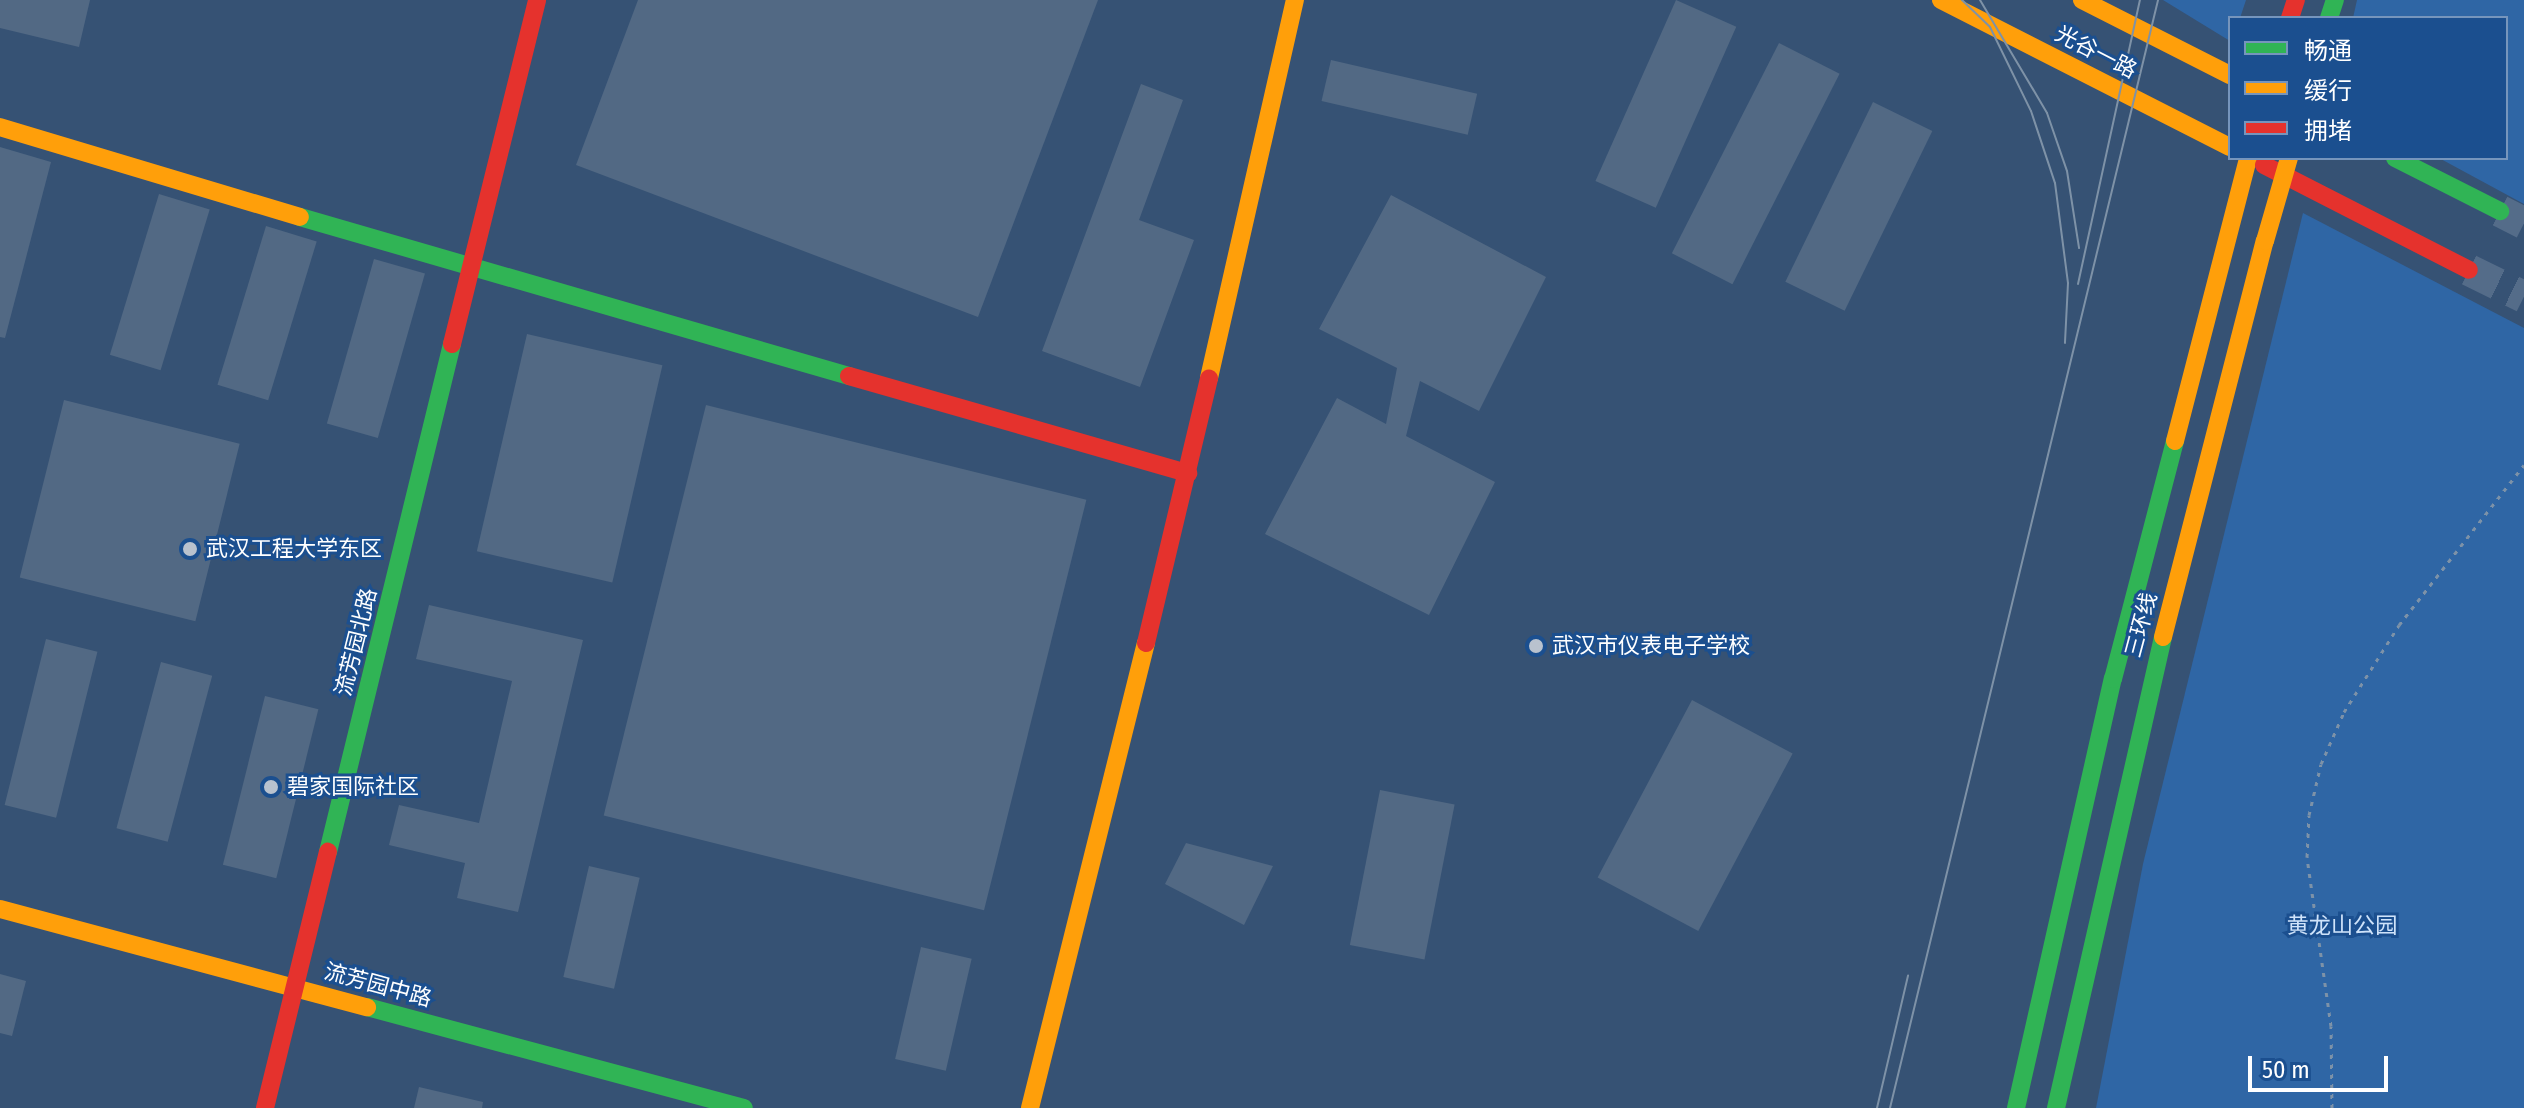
<!DOCTYPE html>
<html>
<head>
<meta charset="utf-8">
<style>
	body { margin:0 }
	#map { position:relative; width:2524px; height:1108px; overflow:hidden; background:#365274; font-family:"Fira Sans Condensed","Noto Sans SC",sans-serif }
	div>[style] { position:absolute }
	.green>* { inset:0; background:#2f66a5 }
	.building>* { inset:0; background:#526984; transform-origin:0 0 }
	.secondary-tunnel>* { height:32px; margin-top:-16px; transform-origin:0; background:repeating-linear-gradient(90deg,#546c89 0 32px,transparent 0 48px) }
	.path>* { height:3px; margin-top:-1.5px; transform-origin:0; background:repeating-linear-gradient(90deg,#7d92a8 0 4px,transparent 0 10px) }
	.fast>* { height:18px; margin:-9px; padding:0 9px; transform-origin:9px; border-radius:9px; background:#30b455 }
	.slow>* { height:18px; margin:-9px; padding:0 9px; transform-origin:9px; border-radius:9px; background:#ff9f0a }
	.jam>* { height:18px; margin:-9px; padding:0 9px; transform-origin:9px; border-radius:9px; background:#e5322d }
	.tram>* { height:2px; margin:-1px; padding:0 1px; transform-origin:1px; border-radius:1px; background:#7e92a7 }
	.slow-bridge>* { height:18px; margin:-9px; padding:0 9px; transform-origin:9px; border-radius:9px; background:#ff9f0a }
	.dots>* { width:22px; height:22px; translate:-50% -50%; box-sizing:border-box; border:4px solid #1b4f8f; border-radius:50% }
	span { translate:-50% -50%; white-space:nowrap; text-align:center; line-height:1.15; -webkit-text-stroke:6px #1b4f8f; paint-order:stroke }
	.street-label { font-size:22px; color:#fff }
	.poi-label { font-size:22px; color:#fff }
	.left { translate:0 -50%; text-align:left }
	.park-label { font-size:22px; color:#cfe3fa }
	.legend { position:absolute; left:2228px; top:16px; width:280px; height:144px; box-sizing:border-box; background:#1b4f8f; border:2px solid #7695bc; margin:0; padding:10px 14px; list-style:none; font-size:24px; color:#fff }
	.legend li { display:flex; align-items:center; gap:16px; height:40px }
	.legend b { width:40px; border:2px solid #7695bc }
	.scale { position:absolute; left:2248px; top:1056px; width:140px; height:36px; box-sizing:border-box; border:4px solid #fff; border-top:0; padding-left:10px; font-size:24px; line-height:28px; white-space:nowrap; color:#fff; -webkit-text-stroke:6px #1b4f8f; paint-order:stroke }
</style>
</head>
<body>
<div id="map">
	<div class="green">
		<i style="clip-path:polygon(2163px 0,2246px 0,2240px 18px,2230px 18px,2230px 41px)"></i>
		<i style="clip-path:polygon(2357px 0,2524px 0,2524px 204px,2439px 158px,2506px 158px,2506px 18px,2353px 18px)"></i>
		<i style="clip-path:polygon(2303px 213px,2524px 328px,2524px 1108px,2096px 1108px,2143px 864px)"></i>
	</div>
	<div class="building">
		<i style="clip-path:polygon(0 0,90px 0,79px 47px,0 28px)"></i>
		<i style="clip-path:polygon(638px 0,1098px 0,978px 317px,576px 165px)"></i>
		<i style="left:1676px;top:0;width:66px;height:198px;rotate:24deg"></i>
		<i style="left:1779px;top:43px;width:68px;height:236px;rotate:27deg"></i>
		<i style="left:1331px;top:60px;width:150px;height:42px;rotate:13deg"></i>
		<i style="clip-path:polygon(1141px 84px,1183px 100px,1139px 220px,1194px 240px,1140px 387px,1042px 351px)"></i>
		<i style="left:1873px;top:102px;width:66px;height:200px;rotate:26deg"></i>
		<i style="clip-path:polygon(0 147px,51px 162px,5px 338px,0 337px)"></i>
		<i style="left:159px;top:194px;width:53px;height:168px;rotate:17deg"></i>
		<i style="clip-path:polygon(1391px 195px,1546px 277px,1479px 411px,1420px 381px,1406px 436px,1495px 482px,1429px 615px,1265px 534px,1337px 398px,1386px 424px,1397px 368px,1319px 329px)"></i>
		<i style="left:266px;top:226px;width:53px;height:166px;rotate:17deg"></i>
		<i style="left:374px;top:259px;width:53px;height:171px;rotate:16deg"></i>
		<i style="left:527px;top:334px;width:139px;height:223px;rotate:13deg"></i>
		<i style="left:64px;top:400px;width:181px;height:183px;rotate:14deg"></i>
		<i style="left:706px;top:405px;width:392px;height:423px;rotate:14deg"></i>
		<i style="clip-path:polygon(429px 605px,583px 640px,518px 912px,457px 898px,465px 863px,389px 845px,399px 805px,479px 823px,512px 681px,416px 659px)"></i>
		<i style="left:46px;top:639px;width:53px;height:171px;rotate:14deg"></i>
		<i style="left:161px;top:662px;width:53px;height:172px;rotate:15deg"></i>
		<i style="left:265px;top:696px;width:55px;height:174px;rotate:14deg"></i>
		<i style="left:1692px;top:700px;width:114px;height:201px;rotate:28deg"></i>
		<i style="left:1380px;top:790px;width:76px;height:158px;rotate:11deg"></i>
		<i style="clip-path:polygon(1186px 843px,1273px 866px,1244px 925px,1165px 884px)"></i>
		<i style="left:589px;top:866px;width:52px;height:114px;rotate:13deg"></i>
		<i style="left:921px;top:947px;width:52px;height:115px;rotate:13deg"></i>
		<i style="clip-path:polygon(0 974px,26px 981px,12px 1036px,0 1033px)"></i>
		<i style="clip-path:polygon(419px 1087px,483px 1102px,482px 1108px,414px 1108px)"></i>
	</div>
	<div class="secondary-tunnel">
		<i style="left:2500px;top:211px;width:27px;rotate:27deg"></i>
		<i style="left:2469px;top:270px;width:61px;rotate:26.1deg"></i>
	</div>
	<div class="path">
		<i style="left:2332px;top:1108px;width:82px;rotate:-90.7deg"></i>
		<i style="left:2331px;top:1026px;width:171px;rotate:-98.1deg"></i>
		<i style="left:2307px;top:857px;width:42px;rotate:-87.3deg"></i>
		<i style="left:2309px;top:815px;width:52px;rotate:-76.8deg"></i>
		<i style="left:2321px;top:764px;width:57px;rotate:-66.1deg"></i>
		<i style="left:2344px;top:712px;width:103px;rotate:-57.7deg"></i>
		<i style="left:2399px;top:625px;width:203px;rotate:-52deg"></i>
	</div>
	<div class="fast">
		<i style="left:2329px;top:18px;width:19px;rotate:-72deg"></i>
		<i style="left:2395px;top:158px;width:118px;rotate:26.8deg"></i>
		<i style="left:300px;top:217px;width:572px;rotate:16.15deg"></i>
		<i style="left:328px;top:852px;width:523px;rotate:-76.28deg"></i>
		<i style="left:367px;top:1007px;width:390px;rotate:15deg"></i>
		<i style="left:2016px;top:1108px;width:440px;rotate:-77.3deg"></i>
		<i style="left:2113px;top:679px;width:246px;rotate:-75.4deg"></i>
		<i style="left:2056px;top:1108px;width:483px;rotate:-77.2deg"></i>
	</div>
	<div class="slow">
		<i style="left:1941px;top:0;width:324px;rotate:27deg"></i>
		<i style="left:2082px;top:0;width:166px;rotate:26.9deg"></i>
		<i style="left:0;top:127px;width:313px;rotate:16.7deg"></i>
		<i style="left:1209px;top:378px;width:388px;rotate:-77.2deg"></i>
		<i style="left:2175px;top:441px;width:292px;rotate:-75.5deg"></i>
		<i style="left:2163px;top:637px;width:409px;rotate:-75.6deg"></i>
		<i style="left:0;top:909px;width:380px;rotate:15deg"></i>
		<i style="left:1030px;top:1108px;width:479px;rotate:-76deg"></i>
	</div>
	<div class="jam">
		<i style="left:2290px;top:18px;width:19px;rotate:-72deg"></i>
		<i style="left:2264px;top:165px;width:230px;rotate:27.1deg"></i>
		<i style="left:452px;top:344px;width:354px;rotate:-76.1deg"></i>
		<i style="left:849px;top:376px;width:353px;rotate:16deg"></i>
		<i style="left:1146px;top:643px;width:272px;rotate:-76.6deg"></i>
		<i style="left:265px;top:1108px;width:264px;rotate:-76.2deg"></i>
	</div>
	<div class="tram">
		<i style="left:1962px;top:0;width:39px;rotate:44deg"></i>
		<i style="left:1990px;top:27px;width:93px;rotate:64deg"></i>
		<i style="left:2031px;top:111px;width:76px;rotate:71.6deg"></i>
		<i style="left:2055px;top:183px;width:101px;rotate:82.6deg"></i>
		<i style="left:2068px;top:283px;width:60px;rotate:92.9deg"></i>
		<i style="left:1980px;top:0;width:131px;rotate:59.3deg"></i>
		<i style="left:2047px;top:113px;width:61px;rotate:71deg"></i>
		<i style="left:2067px;top:171px;width:78px;rotate:81.1deg"></i>
		<i style="left:2078px;top:284px;width:291px;rotate:-77.7deg"></i>
		<i style="left:1877px;top:1108px;width:136px;rotate:-76.8deg"></i>
		<i style="left:1890px;top:1108px;width:1140px;rotate:-76.4deg"></i>
	</div>
	<div class="slow-bridge">
		<i style="left:2265px;top:241px;width:86px;rotate:-73.9deg"></i>
	</div>
	<div class="dots">
		<i style="left:190px;top:549px;background:#b9c2ce"></i>
		<i style="left:1536px;top:646px;background:#b9c2ce"></i>
		<i style="left:271px;top:787px;background:#b9c2ce"></i>
	</div>
	<div class="street-label">
		<span style="left:2096px;top:52px;rotate:27deg">光谷一路</span>
		<span style="left:2141px;top:625px;rotate:-75deg">三环线</span>
		<span style="left:356px;top:642px;rotate:-76deg">流芳园北路</span>
		<span style="left:378px;top:985px;rotate:15deg">流芳园中路</span>
	</div>
	<div class="poi-label">
		<span class="left" style="left:206px;top:549px">武汉工程大学东区</span>
		<span class="left" style="left:1552px;top:646px">武汉市仪表电子学校</span>
		<span class="left" style="left:287px;top:787px">碧家国际社区</span>
	</div>
	<div class="park-label">
		<span style="left:2342px;top:926px">黄龙山公园</span>
	</div>
	<ul class="legend">
	<li><b style="height:10px;background:#30b455"></b>畅通</li>
	<li><b style="height:10px;background:#ff9f0a"></b>缓行</li>
	<li><b style="height:10px;background:#e5322d"></b>拥堵</li>
	</ul>
	<div class="scale">50 m</div>
</div>
</body>
</html>
